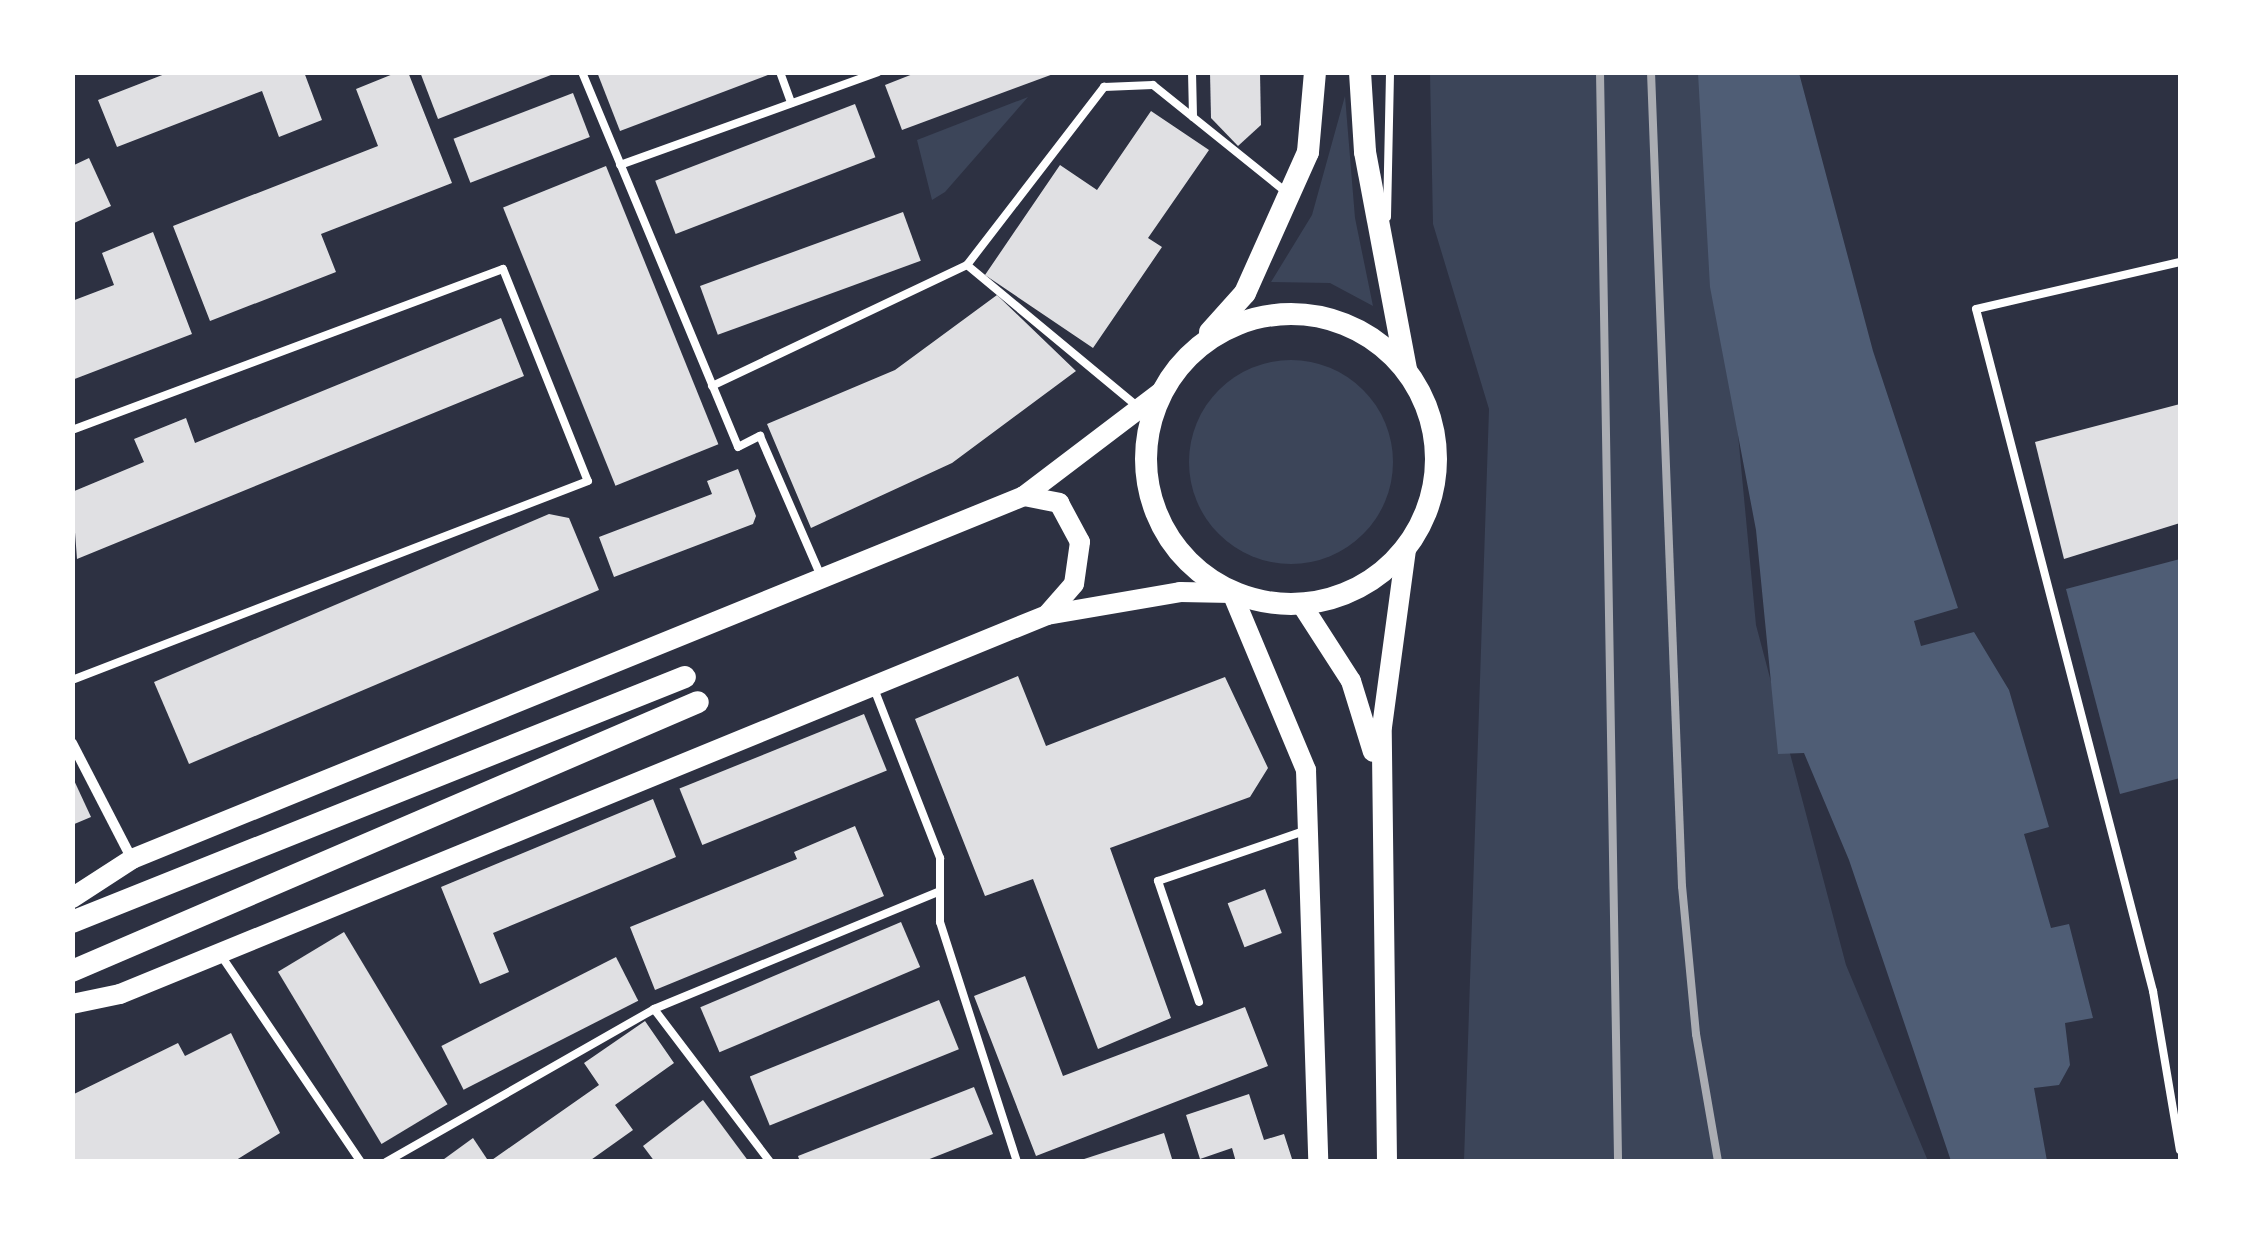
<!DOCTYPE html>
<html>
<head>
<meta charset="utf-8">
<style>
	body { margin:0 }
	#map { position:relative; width:2253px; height:1234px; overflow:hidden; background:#2d3142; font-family:Montserrat,sans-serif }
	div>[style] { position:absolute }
	.green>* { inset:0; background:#3c4559 }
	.round { border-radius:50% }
	.water>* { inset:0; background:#4f5d75 }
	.building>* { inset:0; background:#e0e0e3; transform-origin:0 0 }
	.service>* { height:8px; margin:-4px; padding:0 4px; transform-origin:4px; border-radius:4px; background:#fff }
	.minor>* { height:10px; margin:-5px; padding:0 5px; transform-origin:5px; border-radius:5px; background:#fff }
	.secondary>* { height:20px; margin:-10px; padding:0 10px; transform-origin:10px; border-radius:10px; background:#fff }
	.primary>* { height:22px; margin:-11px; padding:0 11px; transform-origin:11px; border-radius:11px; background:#fff }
	.primary>.ring { margin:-11px; padding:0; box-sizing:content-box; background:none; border:22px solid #fff; border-radius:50% }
	.rail>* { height:8px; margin:-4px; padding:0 4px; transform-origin:4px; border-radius:4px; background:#abadb3 }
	span { translate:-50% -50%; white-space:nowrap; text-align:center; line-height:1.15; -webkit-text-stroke:8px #fff; paint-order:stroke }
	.frame { position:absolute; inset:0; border:75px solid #fff; pointer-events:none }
</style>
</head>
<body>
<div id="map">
	<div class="green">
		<i style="clip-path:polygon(1430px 73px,1704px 73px,1756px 625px,1846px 965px,1928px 1161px,1464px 1161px,1489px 409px,1433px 224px)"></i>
		<i style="clip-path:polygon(1345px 96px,1355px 218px,1373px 306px,1330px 283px,1271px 282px,1312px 215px)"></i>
		<i style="clip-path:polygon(1028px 97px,945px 192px,932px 200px,917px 140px)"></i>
		<i class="round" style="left:1189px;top:360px;width:204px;height:204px"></i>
	</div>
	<div class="water">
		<i style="clip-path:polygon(1698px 73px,1799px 73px,1873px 351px,1958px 608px,1914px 621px,1921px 646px,1974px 632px,2009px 690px,2049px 827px,2024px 834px,2051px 928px,2069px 924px,2093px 1018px,2065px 1023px,2070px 1065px,2059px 1085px,2034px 1088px,2047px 1161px,1951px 1161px,1849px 860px,1804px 753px,1778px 754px,1756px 530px,1710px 287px)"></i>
		<i style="clip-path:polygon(2180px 559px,2180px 778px,2120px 794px,2066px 589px)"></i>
	</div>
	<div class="building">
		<i style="clip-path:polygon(170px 72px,304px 72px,322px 120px,279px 137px,262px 91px,117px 147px,98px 100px)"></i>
		<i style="clip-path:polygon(398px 72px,408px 72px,452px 183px,321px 234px,336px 272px,210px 321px,173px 226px,378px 146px,356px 89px)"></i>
		<i style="clip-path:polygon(420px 72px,556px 72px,556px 73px,438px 119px)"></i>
		<i style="clip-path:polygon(597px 72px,773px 72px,773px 73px,620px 131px)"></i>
		<i style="clip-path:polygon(918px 72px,1056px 72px,1056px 73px,902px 130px,885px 85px)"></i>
		<i style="clip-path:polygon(1210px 72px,1260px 72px,1261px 125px,1238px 146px,1211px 118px)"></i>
		<i style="left:573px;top:93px;width:47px;height:128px;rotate:69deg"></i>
		<i style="left:855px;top:104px;width:57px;height:214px;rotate:69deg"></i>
		<i style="clip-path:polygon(1151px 111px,1209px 150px,1148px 238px,1162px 247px,1093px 348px,985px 275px,1060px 165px,1097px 190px)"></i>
		<i style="clip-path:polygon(89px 158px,111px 206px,72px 224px,72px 166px)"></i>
		<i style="left:606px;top:166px;width:300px;height:111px;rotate:68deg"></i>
		<i style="left:903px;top:212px;width:52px;height:216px;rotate:70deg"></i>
		<i style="clip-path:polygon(153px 232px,192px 334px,72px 380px,72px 301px,114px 285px,102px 253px)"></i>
		<i style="clip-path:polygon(997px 295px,1076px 371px,952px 463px,811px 528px,767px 424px,895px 370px)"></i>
		<i style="clip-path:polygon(501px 318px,524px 376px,77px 559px,72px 492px,144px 462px,134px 439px,186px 418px,195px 443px)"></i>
		<i style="clip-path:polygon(2180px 404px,2180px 523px,2064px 559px,2035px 442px)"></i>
		<i style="clip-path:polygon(738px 469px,756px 516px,753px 524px,614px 577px,599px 537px,712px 494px,707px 481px)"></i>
		<i style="clip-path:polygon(549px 514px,569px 518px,599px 590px,189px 764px,154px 682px)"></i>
		<i style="clip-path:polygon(1018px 676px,1046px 746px,1225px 677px,1268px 768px,1250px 797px,1110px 848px,1171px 1018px,1098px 1049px,1033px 879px,985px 896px,915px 719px)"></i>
		<i style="left:864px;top:714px;width:61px;height:199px;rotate:68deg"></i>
		<i style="clip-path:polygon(72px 776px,91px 817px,72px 825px)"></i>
		<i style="clip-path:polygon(653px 799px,676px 857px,493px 933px,509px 972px,480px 984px,441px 887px)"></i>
		<i style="clip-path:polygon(855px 826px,884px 896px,655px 990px,630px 927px,797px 859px,794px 852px)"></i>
		<i style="left:1265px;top:889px;width:47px;height:40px;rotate:69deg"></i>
		<i style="left:901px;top:922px;width:49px;height:218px;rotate:67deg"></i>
		<i style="left:344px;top:932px;width:201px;height:77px;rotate:59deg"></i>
		<i style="left:616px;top:957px;width:49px;height:196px;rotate:63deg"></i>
		<i style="clip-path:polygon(1025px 976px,1063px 1076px,1245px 1007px,1268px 1066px,1036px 1156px,974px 996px)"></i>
		<i style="left:939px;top:1000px;width:53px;height:204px;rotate:68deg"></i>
		<i style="clip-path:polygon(645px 1021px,674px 1063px,615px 1105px,633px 1130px,588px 1162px,489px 1162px,599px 1085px,584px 1063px)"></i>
		<i style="clip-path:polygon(231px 1033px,280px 1133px,233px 1162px,72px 1162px,72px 1095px,178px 1043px,185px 1056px)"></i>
		<i style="clip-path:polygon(974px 1087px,993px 1134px,922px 1162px,800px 1162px,798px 1156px)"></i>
		<i style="clip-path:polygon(1249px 1094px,1264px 1140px,1284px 1134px,1293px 1162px,1236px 1162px,1232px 1148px,1200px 1159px,1186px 1115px)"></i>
		<i style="clip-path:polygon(703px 1100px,749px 1162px,655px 1162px,643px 1146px)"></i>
		<i style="clip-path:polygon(1164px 1133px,1173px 1162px,1078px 1162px,1078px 1161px)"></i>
		<i style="clip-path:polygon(473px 1138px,489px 1162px,440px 1162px)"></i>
	</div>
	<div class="service">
		<i style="left:582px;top:72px;width:406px;rotate:67.4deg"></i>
		<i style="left:738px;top:447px;width:25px;rotate:-27deg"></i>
		<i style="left:760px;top:436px;width:150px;rotate:66.5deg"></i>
		<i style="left:780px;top:72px;width:33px;rotate:70deg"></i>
		<i style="left:1192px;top:72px;width:45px;rotate:88.7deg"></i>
		<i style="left:620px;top:165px;width:274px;rotate:-19.8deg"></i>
		<i style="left:1387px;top:217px;width:145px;rotate:-88.8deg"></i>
		<i style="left:2180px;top:262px;width:209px;rotate:167deg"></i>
		<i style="left:1976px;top:309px;width:705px;rotate:75.45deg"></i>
		<i style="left:2153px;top:991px;width:161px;rotate:80.4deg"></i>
		<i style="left:967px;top:265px;width:221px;rotate:39.7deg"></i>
		<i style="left:712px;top:386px;width:282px;rotate:-25.4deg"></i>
		<i style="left:967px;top:265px;width:225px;rotate:-52.4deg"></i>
		<i style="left:1104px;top:87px;width:49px;rotate:-2.3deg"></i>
		<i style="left:1153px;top:85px;width:171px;rotate:38.8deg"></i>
		<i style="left:72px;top:430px;width:460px;rotate:-20.5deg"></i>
		<i style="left:503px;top:269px;width:228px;rotate:68.2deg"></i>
		<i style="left:588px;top:481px;width:553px;rotate:158.91deg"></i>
		<i style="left:873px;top:686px;width:185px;rotate:68.7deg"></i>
		<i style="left:940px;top:858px;width:64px;rotate:90deg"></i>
		<i style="left:940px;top:922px;width:252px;rotate:72.2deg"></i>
		<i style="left:220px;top:954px;width:251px;rotate:55.9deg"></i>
		<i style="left:1199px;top:1002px;width:128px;rotate:-108.7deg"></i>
		<i style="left:1158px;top:881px;width:154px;rotate:-18.9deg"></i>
		<i style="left:654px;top:1009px;width:192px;rotate:52.8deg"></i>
		<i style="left:386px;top:1162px;width:309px;rotate:-29.7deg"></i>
		<i style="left:654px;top:1009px;width:309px;rotate:-22.4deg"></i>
	</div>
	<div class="minor">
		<i style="left:72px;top:743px;width:131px;rotate:62.7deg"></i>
	</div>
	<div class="secondary">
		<i style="left:1024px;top:496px;width:36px;rotate:11deg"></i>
		<i style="left:1059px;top:503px;width:44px;rotate:61.7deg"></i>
		<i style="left:1080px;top:542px;width:42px;rotate:98.1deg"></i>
		<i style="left:1074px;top:584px;width:41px;rotate:131.1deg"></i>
		<i style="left:1302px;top:605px;width:90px;rotate:57.2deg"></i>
		<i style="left:1351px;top:681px;width:74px;rotate:72.8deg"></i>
		<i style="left:72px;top:898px;width:72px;rotate:-33deg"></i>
		<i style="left:132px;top:859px;width:963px;rotate:-22.14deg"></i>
		<i style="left:1024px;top:496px;width:172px;rotate:-37.2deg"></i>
		<i style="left:72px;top:1004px;width:49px;rotate:-11.8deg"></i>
		<i style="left:120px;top:994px;width:1001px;rotate:-22.24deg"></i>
		<i style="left:1047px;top:615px;width:135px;rotate:-9.8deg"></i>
		<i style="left:1180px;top:592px;width:52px;rotate:1.1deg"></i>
		<i style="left:1232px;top:593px;width:192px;rotate:67.3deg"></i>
		<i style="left:1306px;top:770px;width:392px;rotate:88.2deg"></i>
		<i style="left:1387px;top:1162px;width:435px;rotate:-90.7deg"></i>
		<i style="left:1382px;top:727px;width:179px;rotate:-82.3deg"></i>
	</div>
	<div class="primary">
		<i style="left:1360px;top:72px;width:80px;rotate:86.4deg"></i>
		<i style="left:1365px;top:152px;width:220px;rotate:79.3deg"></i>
		<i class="ring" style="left:1146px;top:314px;width:268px;height:268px"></i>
		<i style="left:1210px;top:332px;width:52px;rotate:-48.1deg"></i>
		<i style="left:1245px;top:293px;width:154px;rotate:-65.9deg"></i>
		<i style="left:1308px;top:152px;width:80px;rotate:-85deg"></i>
		<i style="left:72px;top:922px;width:660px;rotate:-21.79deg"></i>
		<i style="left:72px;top:971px;width:681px;rotate:-23.25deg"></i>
	</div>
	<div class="rail">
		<i style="left:1600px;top:72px;width:1090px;rotate:89.05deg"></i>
		<i style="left:1651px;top:72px;width:815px;rotate:87.82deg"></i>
		<i style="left:1682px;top:886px;width:149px;rotate:84.6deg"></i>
		<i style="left:1696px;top:1034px;width:130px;rotate:80.2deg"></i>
	</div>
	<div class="frame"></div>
</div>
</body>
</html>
